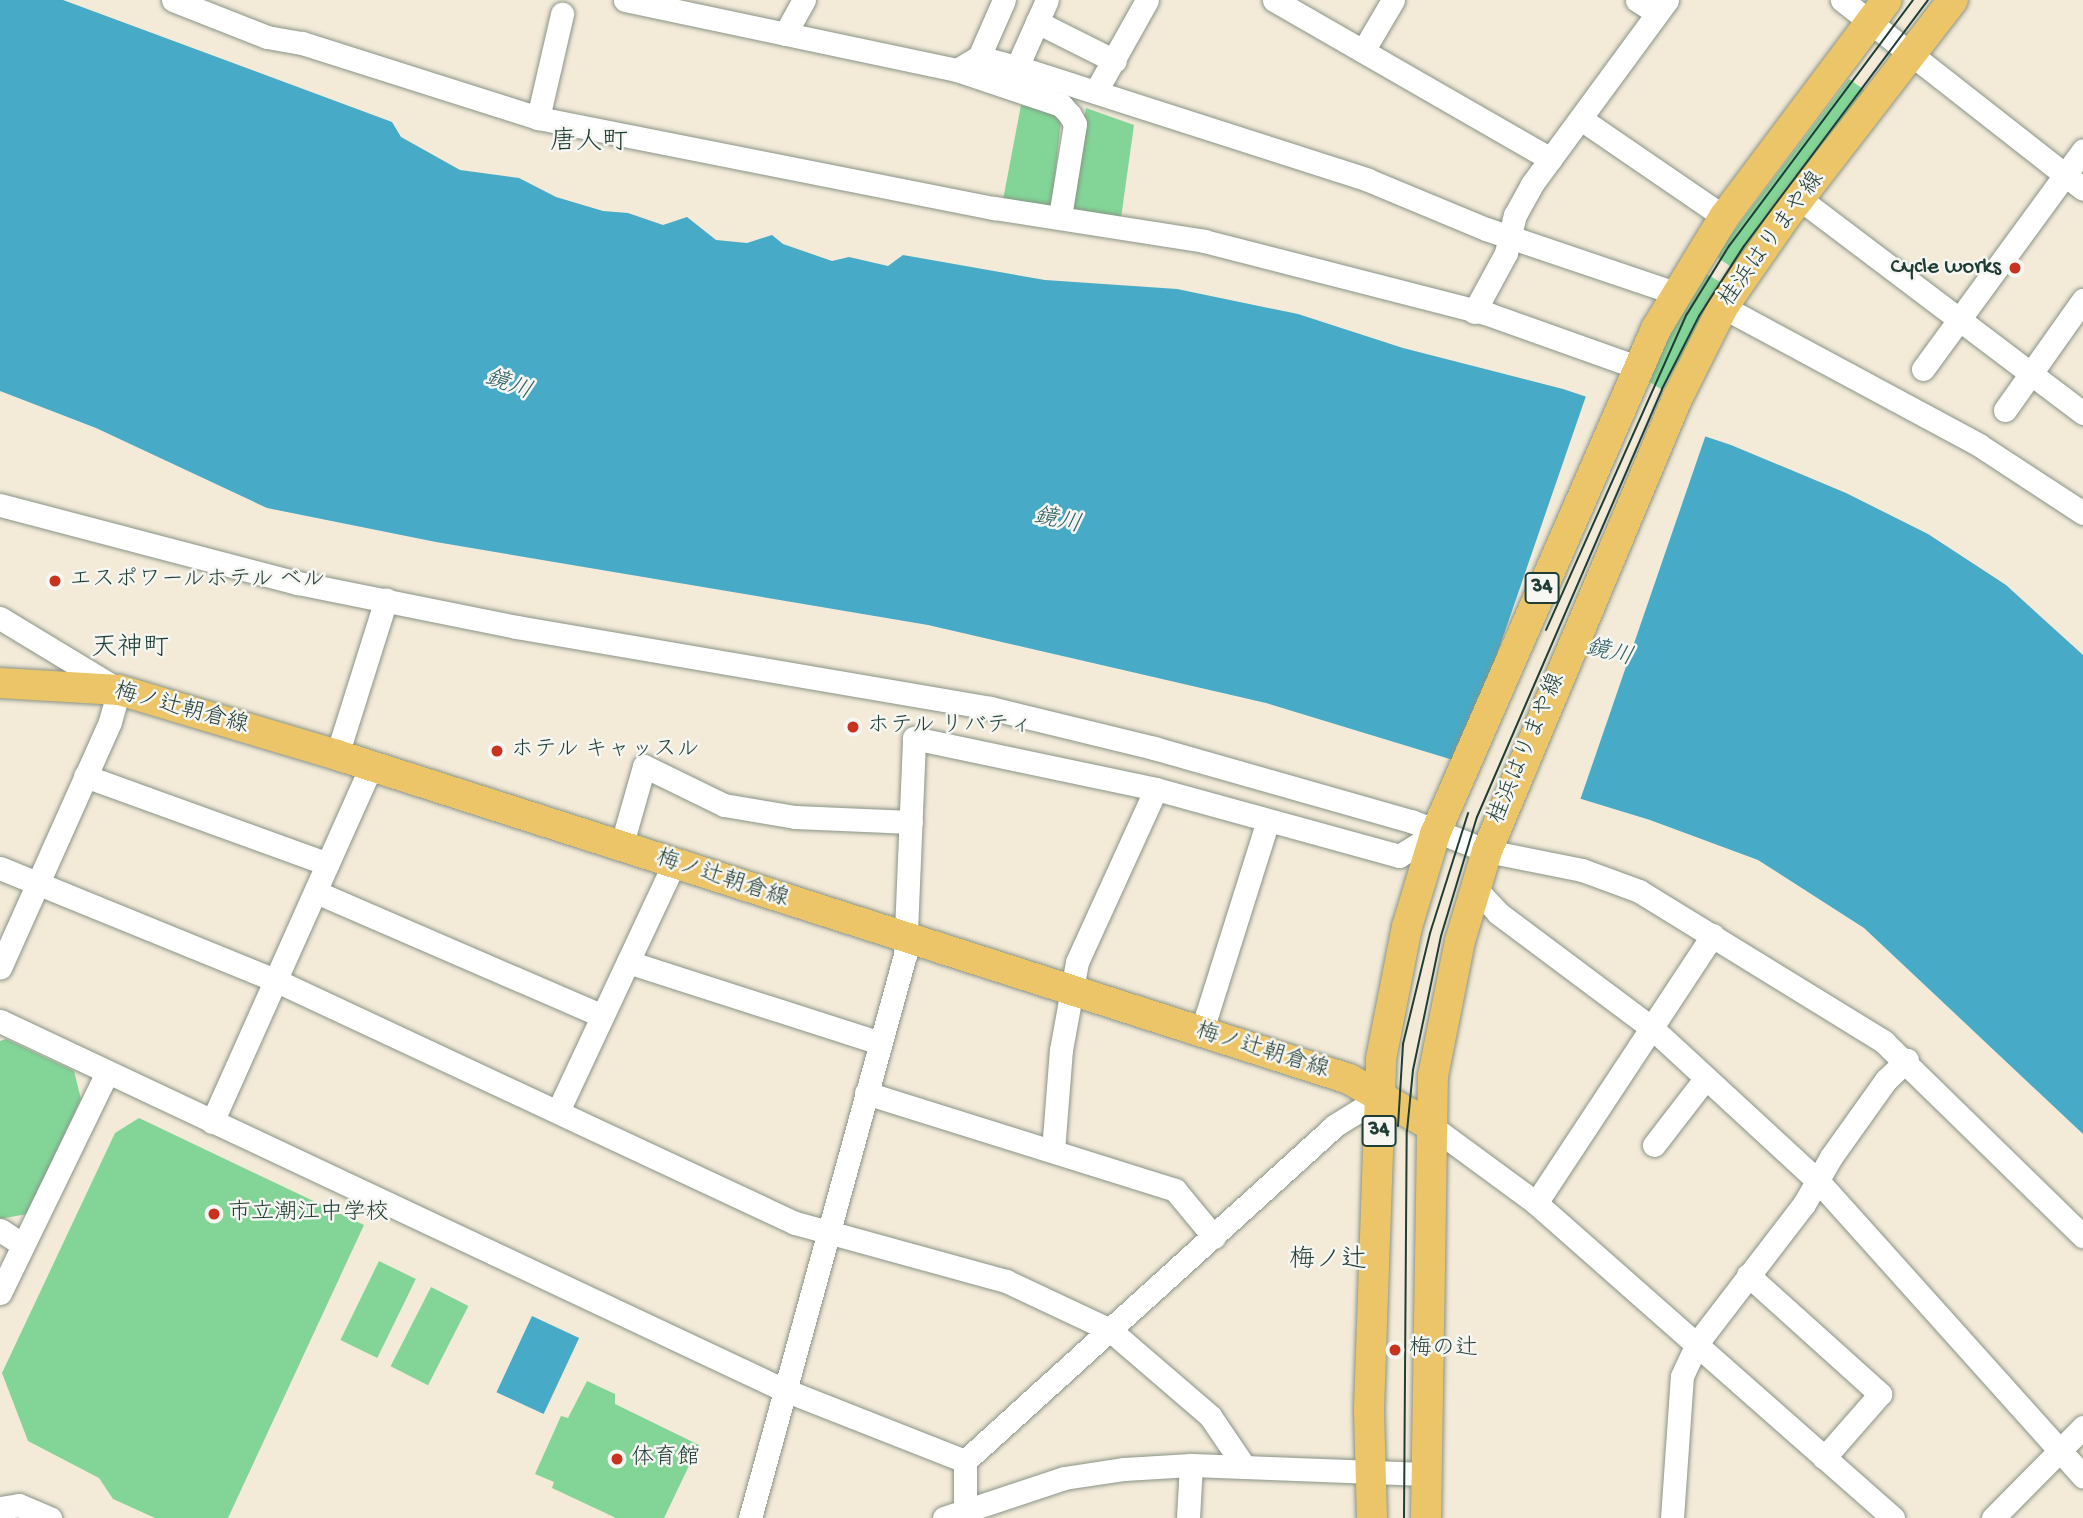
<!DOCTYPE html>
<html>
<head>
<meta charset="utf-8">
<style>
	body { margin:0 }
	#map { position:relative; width:2083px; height:1518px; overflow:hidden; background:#f3ead8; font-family:"Gochi Hand","Klee One",sans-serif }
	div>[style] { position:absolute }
	.green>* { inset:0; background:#82d597; transform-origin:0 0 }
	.water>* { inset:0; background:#47aac6; transform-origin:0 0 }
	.pier>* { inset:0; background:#f3ead8; transform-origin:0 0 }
	.roads { filter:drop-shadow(0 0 2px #899486) drop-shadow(0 0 2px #899486) }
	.minor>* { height:23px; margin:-11.5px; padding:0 11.5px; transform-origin:11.5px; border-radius:11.5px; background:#fff }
	.major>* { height:30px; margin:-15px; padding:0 15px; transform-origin:15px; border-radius:15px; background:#edc569 }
	.tram>* { height:2px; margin:-1px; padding:0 1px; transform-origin:1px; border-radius:1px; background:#1f3d34 }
	.dots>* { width:19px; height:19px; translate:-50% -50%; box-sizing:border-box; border:4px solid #f6f6f2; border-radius:50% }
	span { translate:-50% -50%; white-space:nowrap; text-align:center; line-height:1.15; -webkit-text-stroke:5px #f6f6f2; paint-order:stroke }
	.shield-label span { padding:2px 5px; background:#f6f6f2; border:2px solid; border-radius:5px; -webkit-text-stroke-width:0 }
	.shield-label { font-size:21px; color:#1f3d34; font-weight:700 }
	.street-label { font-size:23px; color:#1f3d34 }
	.poi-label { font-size:23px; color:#1f3d34 }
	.right { translate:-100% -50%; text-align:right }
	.left { translate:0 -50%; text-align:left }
	.water-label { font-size:24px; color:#2b5e60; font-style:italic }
	.quarter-label { font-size:26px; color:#1f3d34 }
</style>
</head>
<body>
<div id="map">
	<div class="green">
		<i style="clip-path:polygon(1849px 79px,1866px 91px,1736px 270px,1715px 256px)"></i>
		<i style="clip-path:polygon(1021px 105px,1058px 113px,1061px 120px,1052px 206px,1003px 200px)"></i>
		<i style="clip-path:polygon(1086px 108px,1134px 125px,1121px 218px,1068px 210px)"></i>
		<i style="left:1705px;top:273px;width:23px;height:122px;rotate:31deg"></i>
		<i style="clip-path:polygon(6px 1039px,74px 1071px,81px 1099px,27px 1214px,0 1219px,0 1041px)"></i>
		<i style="clip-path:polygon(139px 1118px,364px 1225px,228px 1518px,155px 1518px,113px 1499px,99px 1478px,28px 1441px,2px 1373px,115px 1133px)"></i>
		<i style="left:379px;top:1261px;width:41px;height:88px;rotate:26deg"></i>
		<i style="left:431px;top:1287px;width:42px;height:89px;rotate:27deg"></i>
		<i style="clip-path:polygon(587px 1381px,615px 1394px,615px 1404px,699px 1445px,664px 1518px,616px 1518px,552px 1488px,554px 1482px,535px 1474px,561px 1416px,568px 1418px)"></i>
	</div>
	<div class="water">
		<i style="clip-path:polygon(0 0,63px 0,392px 122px,401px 137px,460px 170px,519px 178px,556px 197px,603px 211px,628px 213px,663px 225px,687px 217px,716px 240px,747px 243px,772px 235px,783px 244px,832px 261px,849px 257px,888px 266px,903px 255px,1045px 280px,1177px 289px,1298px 314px,1403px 348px,1563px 389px,1731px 445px,1846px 493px,1928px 534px,2006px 585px,2083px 655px,2083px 1134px,1864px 928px,1758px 860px,1650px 820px,1266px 703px,928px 625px,436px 542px,267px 508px,96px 428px,0 391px)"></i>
		<i style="left:532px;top:1316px;width:52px;height:84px;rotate:25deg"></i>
	</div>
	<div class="pier">
		<i style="left:1587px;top:393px;width:126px;height:398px;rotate:19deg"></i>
	</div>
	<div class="roads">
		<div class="minor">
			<i style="left:173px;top:0;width:101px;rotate:21.5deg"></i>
			<i style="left:267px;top:37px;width:36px;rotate:10deg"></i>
			<i style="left:302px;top:43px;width:248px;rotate:17.6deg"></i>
			<i style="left:538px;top:118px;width:465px;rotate:11.2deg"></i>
			<i style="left:994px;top:208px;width:213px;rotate:8.9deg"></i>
			<i style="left:1204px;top:241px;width:293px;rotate:14.4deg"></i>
			<i style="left:1488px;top:314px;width:158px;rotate:19.6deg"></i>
			<i style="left:625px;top:0;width:339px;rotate:11.9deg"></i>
			<i style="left:957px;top:70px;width:26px;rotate:-31deg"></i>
			<i style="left:979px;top:57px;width:39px;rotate:15deg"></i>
			<i style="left:1017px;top:67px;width:369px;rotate:17.8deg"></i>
			<i style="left:1368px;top:180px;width:128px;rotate:22.6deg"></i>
			<i style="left:1486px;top:229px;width:200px;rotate:18.7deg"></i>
			<i style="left:1274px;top:0;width:319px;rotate:29.9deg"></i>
			<i style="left:1637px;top:0;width:24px;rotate:33deg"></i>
			<i style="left:1842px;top:0;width:306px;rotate:38.1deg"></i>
			<i style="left:1037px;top:22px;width:87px;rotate:26.6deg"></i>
			<i style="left:785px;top:34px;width:39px;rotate:-61deg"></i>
			<i style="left:1363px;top:51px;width:59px;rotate:-59.5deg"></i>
			<i style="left:979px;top:57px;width:62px;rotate:-66.3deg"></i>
			<i style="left:1017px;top:67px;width:73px;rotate:-65.9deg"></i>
			<i style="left:957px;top:70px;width:110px;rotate:18.6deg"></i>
			<i style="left:1061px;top:105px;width:13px;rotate:48deg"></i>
			<i style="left:1070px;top:115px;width:10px;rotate:61deg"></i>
			<i style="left:1075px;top:124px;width:94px;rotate:99.2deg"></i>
			<i style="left:1096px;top:91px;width:104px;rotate:-60.7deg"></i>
			<i style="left:538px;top:118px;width:107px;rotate:-77deg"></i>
			<i style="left:1581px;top:119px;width:173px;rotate:34.4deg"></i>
			<i style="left:1800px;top:199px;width:355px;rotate:37.1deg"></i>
			<i style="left:1723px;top:307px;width:291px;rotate:28.3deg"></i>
			<i style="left:1979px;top:445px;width:124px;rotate:33.2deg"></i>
			<i style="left:1474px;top:312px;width:67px;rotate:-61.5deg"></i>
			<i style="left:1506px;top:253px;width:39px;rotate:-77deg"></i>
			<i style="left:1515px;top:215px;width:35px;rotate:-61deg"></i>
			<i style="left:1532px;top:184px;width:228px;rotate:-53.7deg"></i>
			<i style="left:1923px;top:369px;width:271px;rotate:-53.8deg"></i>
			<i style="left:2005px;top:410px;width:135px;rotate:-54.7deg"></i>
			<i style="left:0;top:505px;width:308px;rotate:14.7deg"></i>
			<i style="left:298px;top:583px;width:223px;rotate:11.4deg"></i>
			<i style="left:517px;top:627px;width:480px;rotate:9.7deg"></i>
			<i style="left:990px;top:708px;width:169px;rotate:13.7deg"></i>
			<i style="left:1154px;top:748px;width:267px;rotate:15.9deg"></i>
			<i style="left:1411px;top:821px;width:82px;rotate:21.5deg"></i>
			<i style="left:1487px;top:851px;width:97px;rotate:11.3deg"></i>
			<i style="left:1582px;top:870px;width:61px;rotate:20.2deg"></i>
			<i style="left:1639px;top:891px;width:288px;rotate:31.6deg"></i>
			<i style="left:1884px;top:1042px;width:278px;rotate:44.3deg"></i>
			<i style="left:0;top:618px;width:139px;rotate:31.2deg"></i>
			<i style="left:119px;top:690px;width:33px;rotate:106deg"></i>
			<i style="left:110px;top:722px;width:269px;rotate:114.1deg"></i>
			<i style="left:337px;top:755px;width:163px;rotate:-72.5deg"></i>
			<i style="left:85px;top:776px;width:258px;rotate:19.9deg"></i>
			<i style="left:621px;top:847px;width:84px;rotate:-74.1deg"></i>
			<i style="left:644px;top:766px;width:89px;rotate:26deg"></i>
			<i style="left:724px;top:805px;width:72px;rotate:9.6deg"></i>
			<i style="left:795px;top:817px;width:116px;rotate:2.5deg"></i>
			<i style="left:0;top:868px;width:299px;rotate:22.2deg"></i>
			<i style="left:277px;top:981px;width:572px;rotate:25.04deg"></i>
			<i style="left:795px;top:1223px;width:219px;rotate:15.4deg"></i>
			<i style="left:1006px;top:1281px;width:115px;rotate:25.2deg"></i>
			<i style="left:1110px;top:1330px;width:132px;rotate:40.7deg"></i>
			<i style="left:1210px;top:1416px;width:60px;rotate:55.8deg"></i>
			<i style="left:1475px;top:888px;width:34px;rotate:47deg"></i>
			<i style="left:1498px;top:913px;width:192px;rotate:36.8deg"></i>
			<i style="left:1652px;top:1028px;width:226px;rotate:42.7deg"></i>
			<i style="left:1818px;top:1181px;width:397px;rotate:48.1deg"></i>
			<i style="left:316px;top:892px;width:312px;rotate:23.4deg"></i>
			<i style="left:628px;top:962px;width:265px;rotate:17.8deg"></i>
			<i style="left:0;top:1021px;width:864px;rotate:25.2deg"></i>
			<i style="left:782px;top:1389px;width:197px;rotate:21.5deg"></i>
			<i style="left:1201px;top:1033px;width:222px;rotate:-72.5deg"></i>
			<i style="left:866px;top:1093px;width:324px;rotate:17.4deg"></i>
			<i style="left:1175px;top:1190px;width:61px;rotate:50.3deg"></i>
			<i style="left:558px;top:1111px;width:272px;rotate:-64.9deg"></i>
			<i style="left:212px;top:1122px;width:390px;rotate:-65.9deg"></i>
			<i style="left:1430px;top:1125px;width:132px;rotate:36.3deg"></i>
			<i style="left:1536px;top:1203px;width:476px;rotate:41.4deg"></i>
			<i style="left:1654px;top:1145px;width:83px;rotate:-52.3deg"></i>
			<i style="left:1053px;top:1151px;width:101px;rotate:-85.5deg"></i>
			<i style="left:1061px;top:1050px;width:89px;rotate:-79.7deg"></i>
			<i style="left:1077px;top:962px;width:190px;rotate:-65.5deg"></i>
			<i style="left:1536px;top:1203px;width:321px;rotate:-56.6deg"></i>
			<i style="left:0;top:1230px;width:27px;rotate:33deg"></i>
			<i style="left:1748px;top:1275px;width:178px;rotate:42deg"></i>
			<i style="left:1880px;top:1394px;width:85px;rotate:131.2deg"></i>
			<i style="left:0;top:1293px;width:245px;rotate:-64.1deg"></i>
			<i style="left:0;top:1508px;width:19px;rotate:-9deg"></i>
			<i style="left:19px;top:1505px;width:34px;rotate:23deg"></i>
			<i style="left:750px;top:1518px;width:584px;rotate:-74.61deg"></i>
			<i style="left:905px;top:955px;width:217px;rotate:-87.6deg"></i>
			<i style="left:914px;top:738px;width:247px;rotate:11.9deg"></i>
			<i style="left:1156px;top:789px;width:252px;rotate:15.4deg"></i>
			<i style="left:1399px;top:856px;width:42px;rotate:-31.4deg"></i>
			<i style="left:944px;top:1518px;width:126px;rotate:-18.4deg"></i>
			<i style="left:1064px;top:1478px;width:61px;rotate:-8.5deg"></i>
			<i style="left:1124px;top:1469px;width:67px;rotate:-3.4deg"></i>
			<i style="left:1191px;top:1465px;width:235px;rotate:2.2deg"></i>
			<i style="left:970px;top:1518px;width:11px;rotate:-117deg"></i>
			<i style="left:965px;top:1508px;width:47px;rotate:-90deg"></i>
			<i style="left:965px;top:1461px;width:498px;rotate:-42.2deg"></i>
			<i style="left:1334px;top:1126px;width:55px;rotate:-31.7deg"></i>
			<i style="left:1188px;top:1518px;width:53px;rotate:-86.8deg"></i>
			<i style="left:1672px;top:1518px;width:142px;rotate:-86deg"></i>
			<i style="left:1682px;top:1376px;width:38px;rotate:-65deg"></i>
			<i style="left:1698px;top:1342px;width:174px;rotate:-52.5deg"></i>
			<i style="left:1804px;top:1204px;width:54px;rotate:-60.1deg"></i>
			<i style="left:1831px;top:1157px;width:95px;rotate:-54.5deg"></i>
			<i style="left:1886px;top:1080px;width:29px;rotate:-44deg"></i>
			<i style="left:1993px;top:1518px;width:128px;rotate:-45.3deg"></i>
		</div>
		<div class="major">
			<i style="left:0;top:683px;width:119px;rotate:3.4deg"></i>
			<i style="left:119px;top:690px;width:227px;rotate:16.6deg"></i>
			<i style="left:337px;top:755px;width:1063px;rotate:17.75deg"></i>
			<i style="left:1349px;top:1079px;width:93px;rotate:29.6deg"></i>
			<i style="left:1372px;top:1518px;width:109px;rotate:-91.6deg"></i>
			<i style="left:1369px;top:1409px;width:350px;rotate:-88deg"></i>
			<i style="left:1381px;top:1059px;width:135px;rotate:-78.9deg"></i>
			<i style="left:1407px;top:927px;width:97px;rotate:-73.2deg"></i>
			<i style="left:1435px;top:834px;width:551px;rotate:-66.36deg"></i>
			<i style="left:1656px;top:329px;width:131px;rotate:-58.7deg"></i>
			<i style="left:1724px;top:217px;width:271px;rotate:-53.1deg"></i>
			<i style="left:1426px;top:1518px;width:442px;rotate:-89.1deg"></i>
			<i style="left:1433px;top:1076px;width:138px;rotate:-78.7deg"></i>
			<i style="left:1460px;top:941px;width:94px;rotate:-73.3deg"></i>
			<i style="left:1487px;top:851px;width:493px;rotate:-67.2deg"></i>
			<i style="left:1678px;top:397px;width:101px;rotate:-63.4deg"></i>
			<i style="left:1723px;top:307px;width:111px;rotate:-55.3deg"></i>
			<i style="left:1786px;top:216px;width:273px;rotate:-52.3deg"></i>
		</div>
	</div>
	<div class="tram">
		<i style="left:1546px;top:630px;width:346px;rotate:-66deg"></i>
		<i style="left:1687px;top:314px;width:80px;rotate:-58.3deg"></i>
		<i style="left:1729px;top:246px;width:307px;rotate:-53.2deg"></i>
		<i style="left:1398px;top:1126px;width:82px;rotate:-86.5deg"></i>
		<i style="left:1403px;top:1044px;width:114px;rotate:-76.3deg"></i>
		<i style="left:1430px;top:933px;width:126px;rotate:-72.4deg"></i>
		<i style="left:1404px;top:1518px;width:387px;rotate:-89.6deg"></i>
		<i style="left:1407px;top:1131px;width:61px;rotate:-84.4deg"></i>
		<i style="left:1413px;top:1070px;width:137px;rotate:-78.2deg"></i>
		<i style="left:1441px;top:936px;width:124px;rotate:-73.2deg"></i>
		<i style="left:1477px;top:817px;width:466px;rotate:-66.6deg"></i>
		<i style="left:1662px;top:389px;width:82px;rotate:-63.1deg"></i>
		<i style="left:1699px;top:316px;width:83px;rotate:-57.3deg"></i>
		<i style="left:1744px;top:246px;width:307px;rotate:-53.2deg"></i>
	</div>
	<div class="dots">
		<i style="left:2015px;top:268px;background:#c8321e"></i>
		<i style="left:55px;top:581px;background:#c8321e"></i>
		<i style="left:853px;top:727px;background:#c8321e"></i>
		<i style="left:497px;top:751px;background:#c8321e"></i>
		<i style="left:214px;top:1214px;background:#c8321e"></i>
		<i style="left:1395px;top:1350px;background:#c8321e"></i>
		<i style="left:617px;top:1459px;background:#c8321e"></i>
	</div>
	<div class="shield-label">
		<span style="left:1542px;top:588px">34</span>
		<span style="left:1379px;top:1131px">34</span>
	</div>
	<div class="street-label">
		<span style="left:1773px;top:240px;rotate:-54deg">桂浜はりまや線</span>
		<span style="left:181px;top:710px;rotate:15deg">梅ノ辻朝倉線</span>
		<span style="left:1528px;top:749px;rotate:-67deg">桂浜はりまや線</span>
		<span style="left:722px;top:880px;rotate:18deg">梅ノ辻朝倉線</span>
		<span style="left:1262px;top:1052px;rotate:17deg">梅ノ辻朝倉線</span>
	</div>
	<div class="poi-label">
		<span class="right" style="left:2001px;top:268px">Cycle works</span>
		<span class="left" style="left:69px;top:581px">エスポワールホテル ベル</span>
		<span class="left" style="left:867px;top:727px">ホテル リバティ</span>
		<span class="left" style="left:511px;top:751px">ホテル キャッスル</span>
		<span class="left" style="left:228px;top:1214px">市立潮江中学校</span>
		<span class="left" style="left:1409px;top:1350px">梅の辻</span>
		<span class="left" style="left:631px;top:1459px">体育館</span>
	</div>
	<div class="water-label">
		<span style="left:508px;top:386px;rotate:20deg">鏡川</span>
		<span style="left:1057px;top:522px;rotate:12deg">鏡川</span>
		<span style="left:1609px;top:654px;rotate:14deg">鏡川</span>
	</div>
	<div class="quarter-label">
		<span style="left:589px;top:144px">唐人町</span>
		<span style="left:130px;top:650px">天神町</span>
		<span style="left:1328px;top:1262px">梅ノ辻</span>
	</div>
</div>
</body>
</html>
